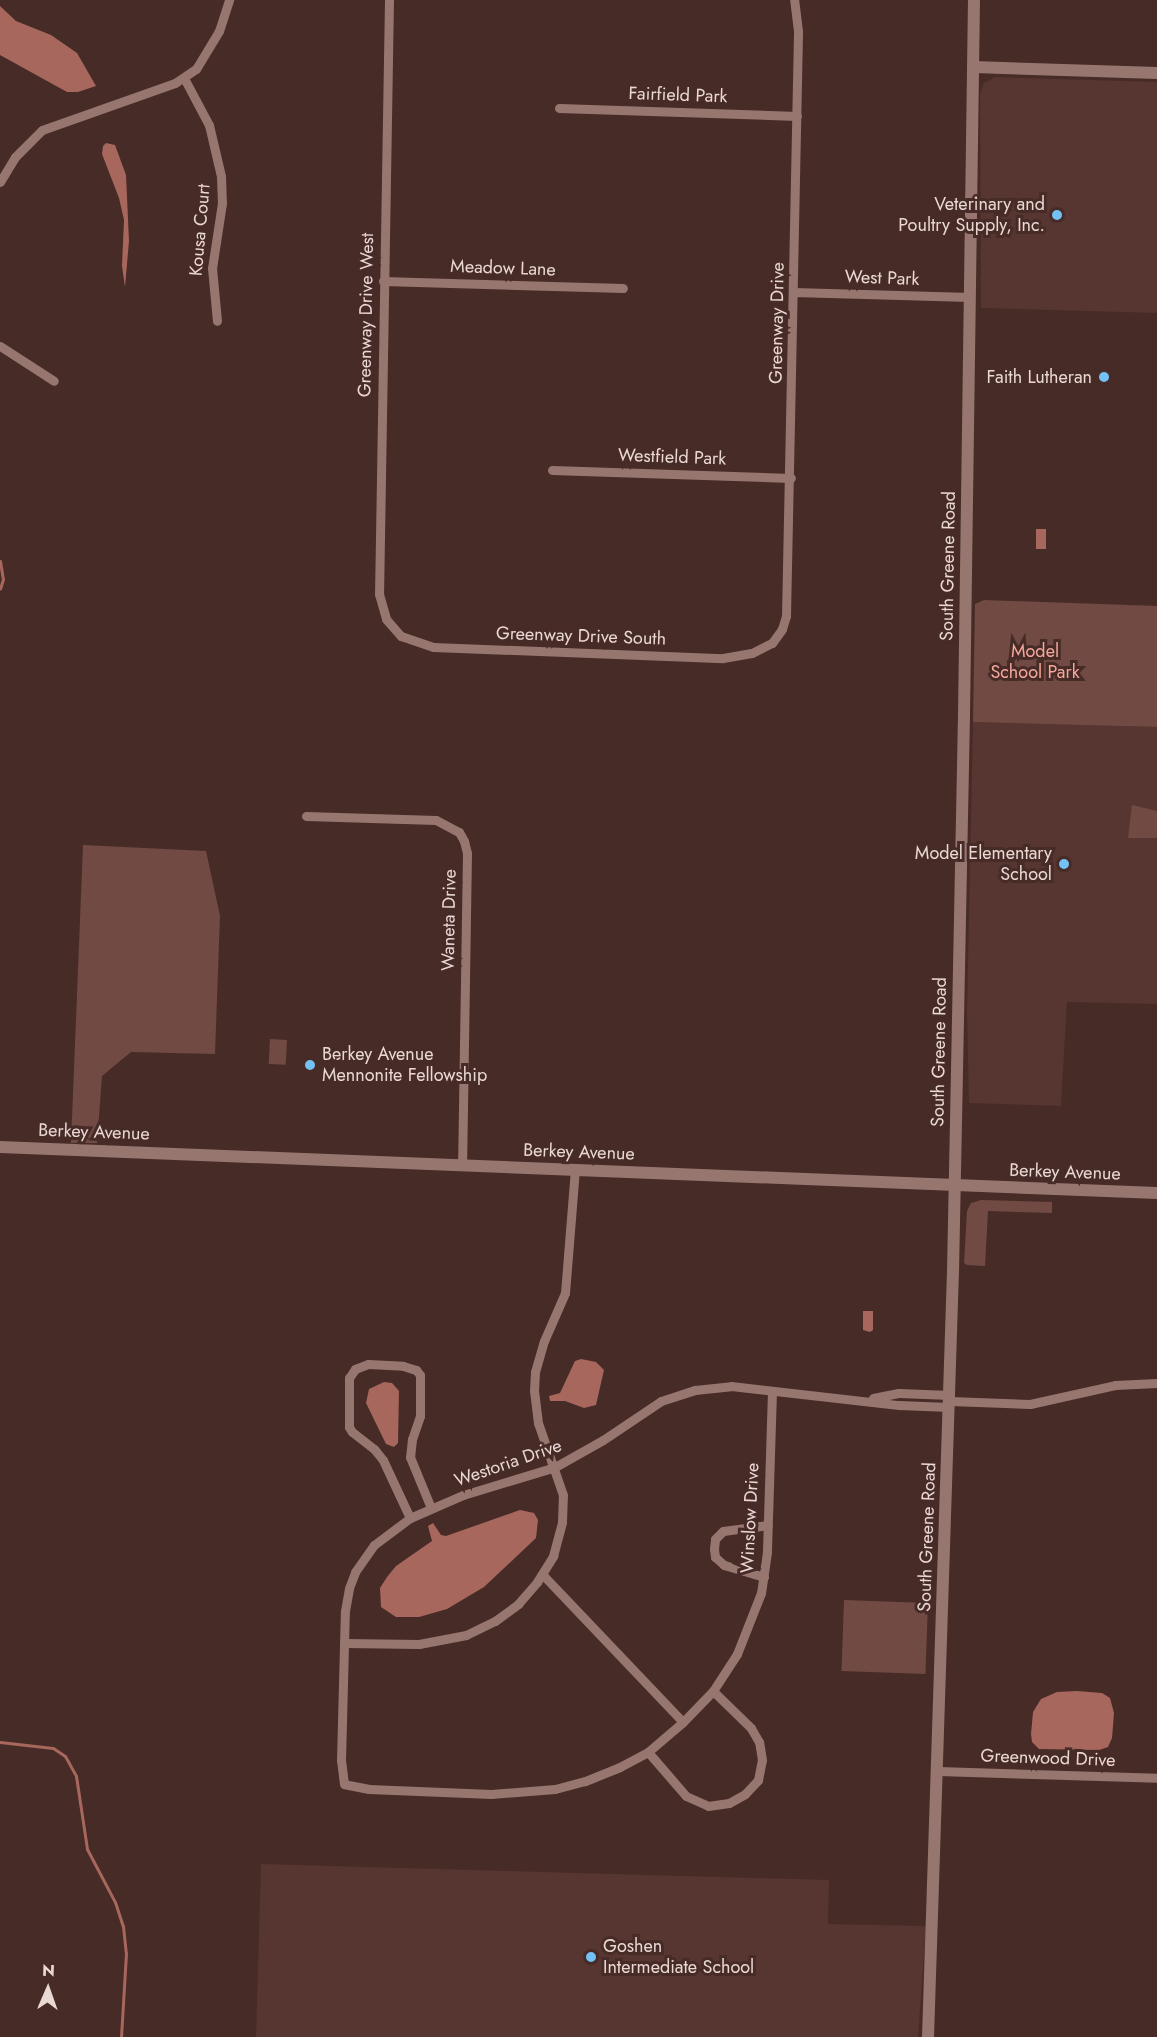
<!DOCTYPE html>
<html>
<head>
<meta charset="utf-8">
<style>
	body { margin:0 }
	#map { position:relative; width:1157px; height:2037px; overflow:hidden; background:#472b27; font-family:Jost,sans-serif }
	div>[style] { position:absolute }
	.built>* { inset:0; background:#573530 }
	.green>* { inset:0; background:#714a44; transform-origin:0 0 }
	.water>* { inset:0; background:#a8675d; transform-origin:0 0 }
	.stream>* { height:3px; margin:-1.5px; padding:0 1.5px; transform-origin:1.5px; border-radius:1.5px; background:#a8675d }
	.minor>* { height:9px; margin:-4.5px; padding:0 4.5px; transform-origin:4.5px; border-radius:4.5px; background:#977670 }
	.tertiary>* { height:12px; margin:-6px; padding:0 6px; transform-origin:6px; border-radius:6px; background:#977670 }
	.dots>* { width:16px; height:16px; translate:-50% -50%; box-sizing:border-box; border:3px solid #472b27; border-radius:50% }
	span { translate:-50% -50%; white-space:nowrap; text-align:center; line-height:1.15; -webkit-text-stroke:6px #472b27; paint-order:stroke }
	.street-label { font-size:18px; color:#ead8d4 }
	.poi-label { font-size:18px; color:#ead8d4 }
	.right { translate:-100% -50%; text-align:right }
	.left { translate:0 -50%; text-align:left }
	.park-label { font-size:18px; color:#f4a89b }
	.north { position:absolute; left:18px; top:1959px; width:60px; height:60px; -webkit-text-stroke:4px #472b27; paint-order:stroke; rotate:2deg; font-size:16px; font-weight:700; line-height:24px; text-align:center; color:#ead8d4 }
	.north::after { content:''; display:block; margin:auto; width:21px; height:27px; background:#ead8d4; clip-path:polygon(50% 0,100% 100%,50% 72%,0 100%) }
</style>
</head>
<body>
<div id="map">
	<div class="built">
		<i style="clip-path:polygon(995px 77px,1157px 82px,1157px 313px,981px 308px,980px 94px,984px 83px)"></i>
		<i style="clip-path:polygon(973px 722px,1157px 727px,1157px 1004px,1067px 1002px,1061px 1106px,969px 1103px,967px 1011px)"></i>
		<i style="clip-path:polygon(261px 1864px,829px 1880px,828px 1924px,926px 1926px,918px 2037px,256px 2037px)"></i>
	</div>
	<div class="green">
		<i style="clip-path:polygon(984px 600px,1157px 606px,1157px 727px,973px 722px,975px 604px)"></i>
		<i style="clip-path:polygon(1132px 805px,1157px 811px,1157px 838px,1128px 838px)"></i>
		<i style="clip-path:polygon(83px 845px,206px 851px,220px 916px,215px 1054px,131px 1052px,102px 1076px,97px 1143px,71px 1143px)"></i>
		<i style="left:270px;top:1039px;width:17px;height:25px;rotate:3deg"></i>
		<i style="clip-path:polygon(981px 1200px,1052px 1202px,1052px 1213px,988px 1211px,985px 1266px,967px 1265px,964px 1263px,967px 1211px,971px 1203px)"></i>
		<i style="left:844px;top:1600px;width:84px;height:71px;rotate:2deg"></i>
	</div>
	<div class="water">
		<i style="clip-path:polygon(0 6px,16px 21px,51px 35px,77px 53px,96px 86px,78px 92px,67px 92px,0 55px)"></i>
		<i style="clip-path:polygon(106px 143px,115px 145px,126px 175px,129px 241px,125px 287px,122px 266px,124px 220px,119px 198px,102px 154px,103px 146px)"></i>
		<i style="left:1036px;top:529px;width:10px;height:20px"></i>
		<i style="clip-path:polygon(863px 1311px,873px 1311px,873px 1330px,870px 1332px,863px 1330px)"></i>
		<i style="clip-path:polygon(581px 1359px,596px 1362px,604px 1370px,596px 1405px,584px 1408px,565px 1401px,550px 1401px,549px 1396px,560px 1393px,575px 1361px)"></i>
		<i style="clip-path:polygon(384px 1382px,392px 1383px,399px 1391px,398px 1443px,394px 1447px,386px 1444px,366px 1403px,369px 1389px)"></i>
		<i style="clip-path:polygon(520px 1510px,534px 1513px,538px 1520px,536px 1538px,484px 1587px,447px 1609px,419px 1617px,396px 1617px,381px 1607px,380px 1588px,387px 1577px,396px 1566px,432px 1541px,428px 1526px,433px 1523px,441px 1535px,446px 1536px)"></i>
		<i style="clip-path:polygon(1077px 1691px,1102px 1693px,1110px 1698px,1114px 1713px,1112px 1738px,1108px 1747px,1099px 1750px,1039px 1749px,1032px 1742px,1031px 1734px,1033px 1712px,1041px 1699px,1057px 1692px)"></i>
	</div>
	<div class="stream">
		<i style="left:0;top:561px;width:18px;rotate:81deg"></i>
		<i style="left:3px;top:579px;width:10px;rotate:107deg"></i>
		<i style="left:0;top:1742px;width:53px;rotate:6.5deg"></i>
		<i style="left:53px;top:1748px;width:14px;rotate:34deg"></i>
		<i style="left:65px;top:1756px;width:23px;rotate:61deg"></i>
		<i style="left:76px;top:1776px;width:74px;rotate:81.4deg"></i>
		<i style="left:87px;top:1849px;width:60px;rotate:62.2deg"></i>
		<i style="left:115px;top:1902px;width:25px;rotate:72deg"></i>
		<i style="left:123px;top:1926px;width:27px;rotate:84deg"></i>
		<i style="left:126px;top:1953px;width:84px;rotate:93.4deg"></i>
	</div>
	<div class="minor">
		<i style="left:389px;top:0;width:594px;rotate:90.96deg"></i>
		<i style="left:379px;top:594px;width:26px;rotate:74deg"></i>
		<i style="left:386px;top:619px;width:23px;rotate:49deg"></i>
		<i style="left:401px;top:636px;width:34px;rotate:19deg"></i>
		<i style="left:433px;top:647px;width:290px;rotate:2.2deg"></i>
		<i style="left:723px;top:658px;width:29px;rotate:-10deg"></i>
		<i style="left:752px;top:653px;width:22px;rotate:-27deg"></i>
		<i style="left:772px;top:643px;width:17px;rotate:-54deg"></i>
		<i style="left:782px;top:629px;width:14px;rotate:-73deg"></i>
		<i style="left:786px;top:616px;width:585px;rotate:-88.82deg"></i>
		<i style="left:798px;top:31px;width:31px;rotate:-97deg"></i>
		<i style="left:184px;top:78px;width:53px;rotate:62deg"></i>
		<i style="left:209px;top:125px;width:52px;rotate:76.8deg"></i>
		<i style="left:221px;top:176px;width:27px;rotate:88deg"></i>
		<i style="left:222px;top:203px;width:66px;rotate:98.7deg"></i>
		<i style="left:212px;top:268px;width:53px;rotate:84.6deg"></i>
		<i style="left:559px;top:108px;width:238px;rotate:1.9deg"></i>
		<i style="left:0;top:182px;width:29px;rotate:-59deg"></i>
		<i style="left:15px;top:157px;width:38px;rotate:-45deg"></i>
		<i style="left:42px;top:130px;width:141px;rotate:-19.5deg"></i>
		<i style="left:175px;top:83px;width:25px;rotate:-34deg"></i>
		<i style="left:196px;top:69px;width:44px;rotate:-58.8deg"></i>
		<i style="left:219px;top:31px;width:33px;rotate:-72deg"></i>
		<i style="left:383px;top:281px;width:240px;rotate:1.7deg"></i>
		<i style="left:793px;top:292px;width:177px;rotate:1.6deg"></i>
		<i style="left:0;top:346px;width:64px;rotate:32.9deg"></i>
		<i style="left:552px;top:470px;width:239px;rotate:1.9deg"></i>
		<i style="left:306px;top:816px;width:130px;rotate:1.8deg"></i>
		<i style="left:436px;top:820px;width:26px;rotate:28deg"></i>
		<i style="left:459px;top:832px;width:10px;rotate:61deg"></i>
		<i style="left:464px;top:841px;width:12px;rotate:76deg"></i>
		<i style="left:467px;top:853px;width:312px;rotate:90.9deg"></i>
		<i style="left:772px;top:1391px;width:161px;rotate:91.8deg"></i>
		<i style="left:767px;top:1552px;width:41px;rotate:98.3deg"></i>
		<i style="left:761px;top:1593px;width:66px;rotate:111.5deg"></i>
		<i style="left:737px;top:1654px;width:44px;rotate:123deg"></i>
		<i style="left:713px;top:1691px;width:43px;rotate:134.1deg"></i>
		<i style="left:683px;top:1722px;width:46px;rotate:139.4deg"></i>
		<i style="left:648px;top:1752px;width:32px;rotate:152deg"></i>
		<i style="left:620px;top:1767px;width:38px;rotate:158deg"></i>
		<i style="left:585px;top:1781px;width:31px;rotate:165deg"></i>
		<i style="left:555px;top:1789px;width:64px;rotate:175.5deg"></i>
		<i style="left:491px;top:1794px;width:122px;rotate:-177.7deg"></i>
		<i style="left:369px;top:1789px;width:25px;rotate:-169deg"></i>
		<i style="left:344px;top:1784px;width:24px;rotate:-97deg"></i>
		<i style="left:341px;top:1760px;width:149px;rotate:-88.5deg"></i>
		<i style="left:345px;top:1611px;width:23px;rotate:-80deg"></i>
		<i style="left:349px;top:1588px;width:17px;rotate:-69deg"></i>
		<i style="left:355px;top:1572px;width:33px;rotate:-55deg"></i>
		<i style="left:374px;top:1545px;width:45px;rotate:-36.9deg"></i>
		<i style="left:410px;top:1518px;width:58px;rotate:-23.5deg"></i>
		<i style="left:463px;top:1495px;width:96px;rotate:-16.9deg"></i>
		<i style="left:555px;top:1467px;width:55px;rotate:-29.4deg"></i>
		<i style="left:603px;top:1440px;width:70px;rotate:-33.9deg"></i>
		<i style="left:661px;top:1401px;width:36px;rotate:-18deg"></i>
		<i style="left:695px;top:1390px;width:36px;rotate:-6deg"></i>
		<i style="left:731px;top:1386px;width:169px;rotate:6.5deg"></i>
		<i style="left:899px;top:1405px;width:50px;rotate:2.3deg"></i>
		<i style="left:873px;top:1398px;width:26px;rotate:-11deg"></i>
		<i style="left:899px;top:1393px;width:51px;rotate:2.2deg"></i>
		<i style="left:950px;top:1401px;width:80px;rotate:2.1deg"></i>
		<i style="left:1030px;top:1404px;width:87px;rotate:-12.6deg"></i>
		<i style="left:1115px;top:1385px;width:42px;rotate:-2.7deg"></i>
		<i style="left:410px;top:1518px;width:64px;rotate:-115deg"></i>
		<i style="left:383px;top:1460px;width:14px;rotate:-129deg"></i>
		<i style="left:374px;top:1449px;width:28px;rotate:-142deg"></i>
		<i style="left:352px;top:1432px;width:6px;rotate:-121deg"></i>
		<i style="left:349px;top:1427px;width:49px;rotate:-90deg"></i>
		<i style="left:349px;top:1378px;width:11px;rotate:-56deg"></i>
		<i style="left:355px;top:1369px;width:14px;rotate:-21deg"></i>
		<i style="left:368px;top:1364px;width:35px;rotate:3deg"></i>
		<i style="left:403px;top:1366px;width:14px;rotate:17deg"></i>
		<i style="left:416px;top:1370px;width:6px;rotate:51deg"></i>
		<i style="left:420px;top:1375px;width:41px;rotate:90deg"></i>
		<i style="left:420px;top:1416px;width:24px;rotate:109deg"></i>
		<i style="left:412px;top:1439px;width:18px;rotate:96deg"></i>
		<i style="left:410px;top:1457px;width:55px;rotate:67.6deg"></i>
		<i style="left:542px;top:1574px;width:204px;rotate:46.4deg"></i>
		<i style="left:764px;top:1577px;width:42px;rotate:-163.3deg"></i>
		<i style="left:724px;top:1565px;width:12px;rotate:-138deg"></i>
		<i style="left:715px;top:1557px;width:8px;rotate:-97deg"></i>
		<i style="left:714px;top:1549px;width:10px;rotate:-84deg"></i>
		<i style="left:715px;top:1539px;width:11px;rotate:-45deg"></i>
		<i style="left:723px;top:1531px;width:45px;rotate:-7.6deg"></i>
		<i style="left:344px;top:1643px;width:75px;rotate:0.8deg"></i>
		<i style="left:419px;top:1644px;width:48px;rotate:-10.8deg"></i>
		<i style="left:466px;top:1635px;width:32px;rotate:-26deg"></i>
		<i style="left:495px;top:1621px;width:29px;rotate:-36deg"></i>
		<i style="left:518px;top:1604px;width:29px;rotate:-49deg"></i>
		<i style="left:537px;top:1582px;width:31px;rotate:-58deg"></i>
		<i style="left:553px;top:1556px;width:35px;rotate:-75deg"></i>
		<i style="left:562px;top:1522px;width:27px;rotate:-88deg"></i>
		<i style="left:563px;top:1495px;width:76px;rotate:-109.1deg"></i>
		<i style="left:538px;top:1423px;width:32px;rotate:-97deg"></i>
		<i style="left:534px;top:1391px;width:19px;rotate:-87deg"></i>
		<i style="left:535px;top:1372px;width:32px;rotate:-74deg"></i>
		<i style="left:544px;top:1341px;width:52px;rotate:-66.4deg"></i>
		<i style="left:565px;top:1293px;width:123px;rotate:-85.4deg"></i>
		<i style="left:648px;top:1752px;width:58px;rotate:49.2deg"></i>
		<i style="left:686px;top:1796px;width:24px;rotate:24deg"></i>
		<i style="left:708px;top:1806px;width:21px;rotate:-8deg"></i>
		<i style="left:729px;top:1803px;width:18px;rotate:-29deg"></i>
		<i style="left:745px;top:1794px;width:19px;rotate:-47deg"></i>
		<i style="left:758px;top:1780px;width:20px;rotate:-79deg"></i>
		<i style="left:762px;top:1760px;width:18px;rotate:-99deg"></i>
		<i style="left:759px;top:1742px;width:16px;rotate:-120deg"></i>
		<i style="left:751px;top:1728px;width:53px;rotate:-135.8deg"></i>
		<i style="left:938px;top:1771px;width:219px;rotate:1.8deg"></i>
	</div>
	<div class="tertiary">
		<i style="left:973px;top:67px;width:184px;rotate:1.9deg"></i>
		<i style="left:0;top:1147px;width:1158px;rotate:2.28deg"></i>
		<i style="left:928px;top:2037px;width:764px;rotate:-88.13deg"></i>
		<i style="left:953px;top:1273px;width:558px;rotate:-88.87deg"></i>
		<i style="left:964px;top:715px;width:715px;rotate:-89.2deg"></i>
	</div>
	<div class="dots">
		<i style="left:1057px;top:215px;background:#73c1f5"></i>
		<i style="left:1104px;top:377px;background:#73c1f5"></i>
		<i style="left:1064px;top:864px;background:#73c1f5"></i>
		<i style="left:310px;top:1065px;background:#73c1f5"></i>
		<i style="left:591px;top:1957px;background:#73c1f5"></i>
	</div>
	<div class="street-label">
		<span style="left:678px;top:95px;rotate:2deg">Fairfield Park</span>
		<span style="left:200px;top:230px;rotate:-85deg">Kousa Court</span>
		<span style="left:503px;top:268px;rotate:2deg">Meadow Lane</span>
		<span style="left:882px;top:278px;rotate:2deg">West Park</span>
		<span style="left:366px;top:315px;rotate:-89deg">Greenway Drive West</span>
		<span style="left:777px;top:323px;rotate:-89deg">Greenway Drive</span>
		<span style="left:672px;top:457px;rotate:2deg">Westfield Park</span>
		<span style="left:948px;top:566px;rotate:-89deg">South Greene Road</span>
		<span style="left:581px;top:636px;rotate:2deg">Greenway Drive South</span>
		<span style="left:449px;top:920px;rotate:-89deg">Waneta Drive</span>
		<span style="left:939px;top:1052px;rotate:-89deg">South Greene Road</span>
		<span style="left:94px;top:1132px;rotate:2deg">Berkey Avenue</span>
		<span style="left:579px;top:1152px;rotate:2deg">Berkey Avenue</span>
		<span style="left:1065px;top:1172px;rotate:2deg">Berkey Avenue</span>
		<span style="left:508px;top:1463px;rotate:-19deg">Westoria Drive</span>
		<span style="left:750px;top:1518px;rotate:-87deg">Winslow Drive</span>
		<span style="left:927px;top:1537px;rotate:-88deg">South Greene Road</span>
		<span style="left:1048px;top:1758px;rotate:2deg">Greenwood Drive</span>
	</div>
	<div class="poi-label">
		<span class="right" style="left:1045px;top:215px">Veterinary and<br>Poultry Supply, Inc.</span>
		<span class="right" style="left:1092px;top:377px">Faith Lutheran</span>
		<span class="right" style="left:1052px;top:864px">Model Elementary<br>School</span>
		<span class="left" style="left:322px;top:1065px">Berkey Avenue<br>Mennonite Fellowship</span>
		<span class="left" style="left:603px;top:1957px">Goshen<br>Intermediate School</span>
	</div>
	<div class="park-label">
		<span style="left:1035px;top:662px">Model<br>School Park</span>
	</div>
	<div class="north">N</div>
</div>
</body>
</html>
